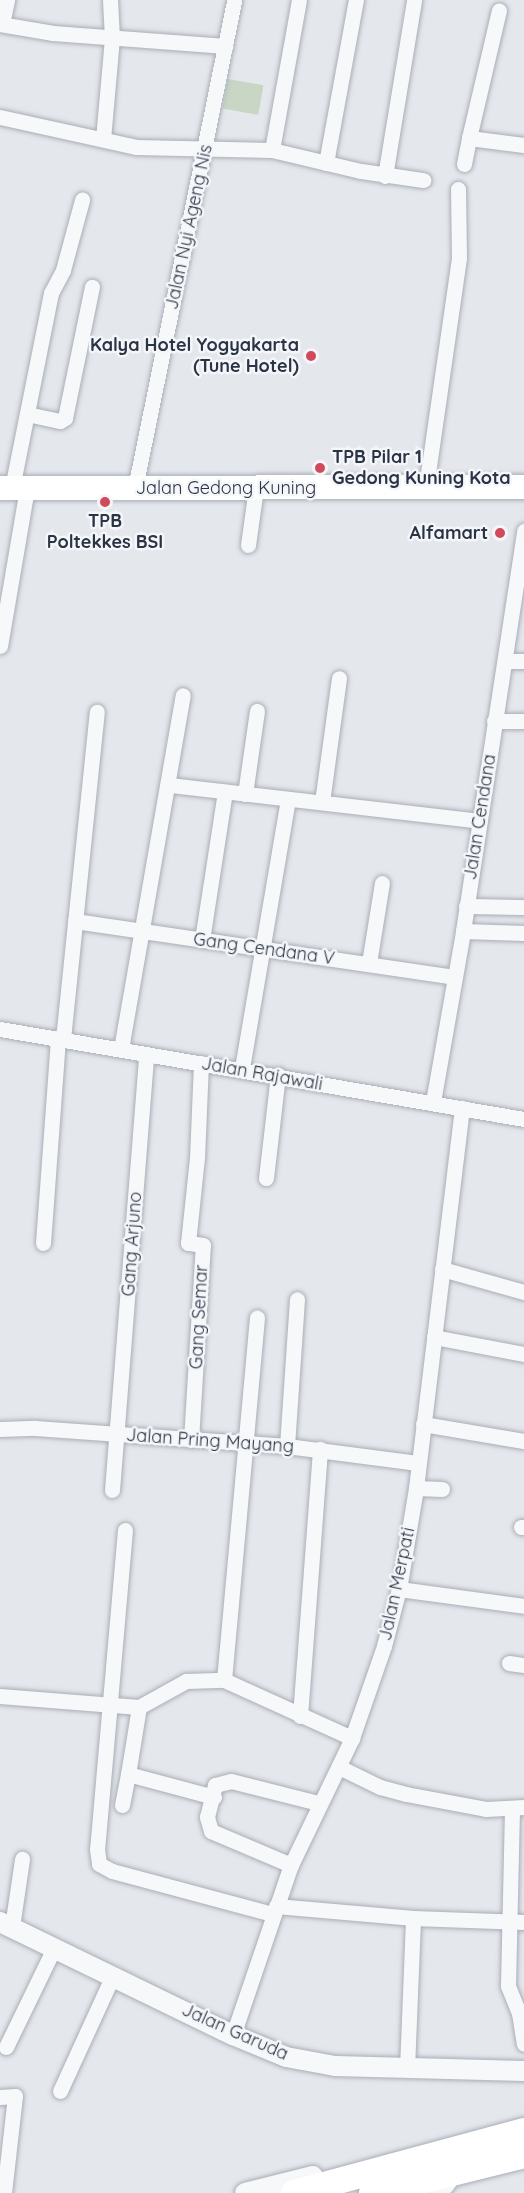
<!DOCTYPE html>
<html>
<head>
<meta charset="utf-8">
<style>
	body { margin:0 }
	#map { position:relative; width:524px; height:2193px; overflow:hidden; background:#e4e7ec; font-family:Quicksand,sans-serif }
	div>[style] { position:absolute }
	.green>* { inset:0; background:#c9d6c5; transform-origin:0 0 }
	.roads { filter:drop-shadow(0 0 2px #a9aeb7) drop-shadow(0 0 2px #a9aeb7) }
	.minor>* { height:15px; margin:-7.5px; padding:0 7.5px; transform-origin:7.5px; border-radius:7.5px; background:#f7f8fa }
	.tertiary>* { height:20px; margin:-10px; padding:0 10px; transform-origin:10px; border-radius:10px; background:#f7f8fa }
	.primary>* { height:24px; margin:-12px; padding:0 12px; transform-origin:12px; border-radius:12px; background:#fff }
	.trunk>* { height:26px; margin:-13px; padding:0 13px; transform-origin:13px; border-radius:13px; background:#fff }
	.dots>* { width:16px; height:16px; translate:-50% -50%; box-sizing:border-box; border:3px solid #f4f6f9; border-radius:50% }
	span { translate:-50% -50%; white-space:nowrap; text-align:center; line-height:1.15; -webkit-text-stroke:5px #f4f6f9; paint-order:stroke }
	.street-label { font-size:18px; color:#2b3445 }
	.poi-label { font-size:18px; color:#2b3445; font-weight:700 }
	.right { translate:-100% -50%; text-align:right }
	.left { translate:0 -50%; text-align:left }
</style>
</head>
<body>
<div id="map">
	<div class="green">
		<i style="left:228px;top:79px;width:36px;height:30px;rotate:10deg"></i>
	</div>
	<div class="roads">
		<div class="minor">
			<i style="left:0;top:24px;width:54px;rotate:9.6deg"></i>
			<i style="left:53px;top:33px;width:173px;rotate:4.3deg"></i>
			<i style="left:2px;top:24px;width:25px;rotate:-78deg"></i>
			<i style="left:0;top:117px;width:139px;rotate:12.4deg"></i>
			<i style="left:136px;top:147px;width:136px;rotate:1.3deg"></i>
			<i style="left:272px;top:150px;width:91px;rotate:13.3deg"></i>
			<i style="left:361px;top:171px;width:63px;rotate:8.3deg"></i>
			<i style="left:469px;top:138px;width:131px;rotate:-76.8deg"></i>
			<i style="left:103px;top:139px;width:101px;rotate:-84.9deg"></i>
			<i style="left:112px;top:38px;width:38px;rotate:-93deg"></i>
			<i style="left:272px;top:150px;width:152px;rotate:-79.8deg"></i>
			<i style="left:326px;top:163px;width:166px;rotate:-79.6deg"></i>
			<i style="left:464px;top:164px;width:26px;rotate:-79deg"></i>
			<i style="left:469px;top:138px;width:55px;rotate:7.3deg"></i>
			<i style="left:385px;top:176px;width:178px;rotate:-80.6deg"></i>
			<i style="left:27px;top:414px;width:34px;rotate:12deg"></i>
			<i style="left:60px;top:421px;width:6px;rotate:-31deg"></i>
			<i style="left:65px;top:418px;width:134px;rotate:-78.4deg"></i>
			<i style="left:426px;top:487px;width:231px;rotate:-81.8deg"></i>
			<i style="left:459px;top:258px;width:69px;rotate:-90.8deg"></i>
			<i style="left:12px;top:488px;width:199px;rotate:-78.7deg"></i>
			<i style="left:51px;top:293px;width:26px;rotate:-62deg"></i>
			<i style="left:63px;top:270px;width:73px;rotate:-74.8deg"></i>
			<i style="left:135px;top:488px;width:498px;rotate:-78.5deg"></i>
			<i style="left:248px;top:545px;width:58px;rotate:-82deg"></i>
			<i style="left:0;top:646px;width:160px;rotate:-80.3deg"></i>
			<i style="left:506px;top:661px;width:18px"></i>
			<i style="left:494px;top:721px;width:30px"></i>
			<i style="left:170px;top:785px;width:311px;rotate:6.6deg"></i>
			<i style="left:245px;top:794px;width:84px;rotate:-81.8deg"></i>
			<i style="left:322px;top:802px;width:125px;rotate:-82.2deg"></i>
			<i style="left:466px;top:906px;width:58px;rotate:1deg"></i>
			<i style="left:75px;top:921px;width:383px;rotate:8.4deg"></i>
			<i style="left:463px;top:931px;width:61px;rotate:1.9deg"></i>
			<i style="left:202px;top:940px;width:150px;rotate:-81.2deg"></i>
			<i style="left:369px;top:963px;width:81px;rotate:-80.8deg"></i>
			<i style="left:0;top:1029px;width:532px;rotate:9.75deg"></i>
			<i style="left:63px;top:1039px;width:329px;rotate:-84.1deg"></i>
			<i style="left:121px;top:1049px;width:359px;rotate:-80.1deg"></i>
			<i style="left:242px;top:1068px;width:273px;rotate:-80.3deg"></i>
			<i style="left:433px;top:1102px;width:174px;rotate:-80deg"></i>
			<i style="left:463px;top:931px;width:405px;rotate:-81.3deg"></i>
			<i style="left:266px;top:1178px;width:104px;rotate:-83.4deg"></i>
			<i style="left:43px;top:1243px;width:206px;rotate:-85.8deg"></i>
			<i style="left:442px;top:1269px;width:85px;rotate:15.7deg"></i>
			<i style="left:434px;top:1337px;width:92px;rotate:10.7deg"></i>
			<i style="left:423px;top:1424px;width:102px;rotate:9.6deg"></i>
			<i style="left:0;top:1429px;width:35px;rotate:-2deg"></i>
			<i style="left:35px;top:1428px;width:253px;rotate:4.1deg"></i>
			<i style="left:287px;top:1446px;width:132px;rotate:7.4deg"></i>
			<i style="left:191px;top:1440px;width:195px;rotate:-86.5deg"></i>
			<i style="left:203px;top:1245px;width:15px;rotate:-172deg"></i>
			<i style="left:188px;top:1243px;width:85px;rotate:-84deg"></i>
			<i style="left:197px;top:1158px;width:95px;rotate:-87.6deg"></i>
			<i style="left:287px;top:1446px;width:147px;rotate:-86.1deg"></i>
			<i style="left:416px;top:1488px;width:26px;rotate:2deg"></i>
			<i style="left:112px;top:1490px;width:436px;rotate:-85.5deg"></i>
			<i style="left:521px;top:1527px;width:3px"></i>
			<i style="left:125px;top:1530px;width:320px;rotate:95deg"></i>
			<i style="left:97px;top:1849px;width:15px;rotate:82deg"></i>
			<i style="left:99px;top:1864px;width:15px;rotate:28deg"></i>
			<i style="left:112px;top:1871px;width:166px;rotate:15deg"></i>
			<i style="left:399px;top:1589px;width:126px;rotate:7.7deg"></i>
			<i style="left:509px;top:1663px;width:15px;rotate:8deg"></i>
			<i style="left:224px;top:1680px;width:364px;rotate:-84.8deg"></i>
			<i style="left:0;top:1696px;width:139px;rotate:4.5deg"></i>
			<i style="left:139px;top:1707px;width:54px;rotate:-29deg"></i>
			<i style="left:186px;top:1681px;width:38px;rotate:-2deg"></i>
			<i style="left:224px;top:1680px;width:141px;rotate:24.4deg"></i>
			<i style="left:139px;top:1707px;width:68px;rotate:99.3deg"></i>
			<i style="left:128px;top:1774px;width:89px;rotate:15deg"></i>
			<i style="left:300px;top:1716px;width:268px;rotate:-85.7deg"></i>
			<i style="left:339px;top:1767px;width:46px;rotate:26deg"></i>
			<i style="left:380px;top:1787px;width:27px;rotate:15deg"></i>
			<i style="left:406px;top:1794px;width:81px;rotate:10.6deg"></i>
			<i style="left:486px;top:1809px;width:38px;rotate:-3deg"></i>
			<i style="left:122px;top:1805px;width:32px;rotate:-79deg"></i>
			<i style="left:512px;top:1809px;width:177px;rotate:91.3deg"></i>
			<i style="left:508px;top:1986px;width:29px;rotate:68deg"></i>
			<i style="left:519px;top:2013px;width:31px;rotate:81deg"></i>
			<i style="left:291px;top:1865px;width:87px;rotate:-157deg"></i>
			<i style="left:211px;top:1831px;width:15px;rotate:-106deg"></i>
			<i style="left:207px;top:1817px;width:33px;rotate:-76deg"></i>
			<i style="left:215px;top:1785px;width:16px;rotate:-14deg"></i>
			<i style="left:231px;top:1781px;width:90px;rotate:14.2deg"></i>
			<i style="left:276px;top:1906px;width:138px;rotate:5deg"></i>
			<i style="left:413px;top:1918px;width:111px;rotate:2.1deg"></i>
			<i style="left:12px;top:1927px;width:69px;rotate:-81.6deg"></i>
			<i style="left:233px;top:2035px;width:180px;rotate:-71.2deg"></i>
			<i style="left:291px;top:1865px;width:141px;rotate:-64.3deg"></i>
			<i style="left:352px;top:1738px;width:97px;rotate:-70.8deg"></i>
			<i style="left:384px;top:1646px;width:59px;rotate:-75.3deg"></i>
			<i style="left:399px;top:1589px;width:102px;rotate:-80.4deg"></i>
			<i style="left:416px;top:1488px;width:383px;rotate:-83.1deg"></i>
			<i style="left:6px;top:2047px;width:112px;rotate:-64.1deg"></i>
			<i style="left:407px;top:2069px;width:151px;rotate:-87.7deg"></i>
			<i style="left:60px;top:2091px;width:128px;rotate:-65.4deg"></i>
			<i style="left:0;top:2097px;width:15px;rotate:-4deg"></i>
			<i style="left:15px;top:2096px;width:98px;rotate:96.5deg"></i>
		</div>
		<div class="tertiary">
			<i style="left:0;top:1922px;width:259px;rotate:25.9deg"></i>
			<i style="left:233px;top:2035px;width:57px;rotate:22.5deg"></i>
			<i style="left:286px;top:2057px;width:50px;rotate:10.4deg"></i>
			<i style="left:335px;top:2066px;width:189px;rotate:1.5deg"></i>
			<i style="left:245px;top:2193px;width:70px;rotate:-14deg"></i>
			<i style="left:428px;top:2193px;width:18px;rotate:-27deg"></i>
			<i style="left:444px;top:2185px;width:16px;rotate:-52deg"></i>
		</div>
		<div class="primary">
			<i style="left:0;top:488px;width:524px;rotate:-0.11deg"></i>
		</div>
		<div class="trunk">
			<i style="left:294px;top:2193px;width:238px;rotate:-15.1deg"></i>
			<i style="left:372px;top:2193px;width:157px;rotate:-14deg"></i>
		</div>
	</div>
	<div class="dots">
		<i style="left:311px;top:356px;background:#d1495b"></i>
		<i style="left:320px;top:468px;background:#d1495b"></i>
		<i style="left:105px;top:502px;background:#d1495b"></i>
		<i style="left:500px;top:533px;background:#d1495b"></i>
	</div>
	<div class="street-label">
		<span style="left:189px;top:227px;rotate:-78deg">Jalan Nyi Ageng Nis</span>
		<span style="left:226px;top:488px">Jalan Gedong Kuning</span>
		<span style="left:480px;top:817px;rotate:-81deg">Jalan Cendana</span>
		<span style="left:264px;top:949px;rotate:8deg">Gang Cendana V</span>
		<span style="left:262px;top:1074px;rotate:10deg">Jalan Rajawali</span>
		<span style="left:132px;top:1244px;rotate:-86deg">Gang Arjuno</span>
		<span style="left:199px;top:1317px;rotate:-87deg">Gang Semar</span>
		<span style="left:210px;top:1441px;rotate:4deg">Jalan Pring Mayang</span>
		<span style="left:397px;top:1584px;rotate:-78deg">Jalan Merpati</span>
		<span style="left:235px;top:2032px;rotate:24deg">Jalan Garuda</span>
	</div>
	<div class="poi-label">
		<span class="right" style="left:299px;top:356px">Kalya Hotel Yogyakarta<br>(Tune Hotel)</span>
		<span class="left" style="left:332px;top:468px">TPB Pilar 1<br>Gedong Kuning Kota</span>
		<span style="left:105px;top:532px">TPB<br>Poltekkes BSI</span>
		<span class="right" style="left:488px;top:533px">Alfamart</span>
	</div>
</div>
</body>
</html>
